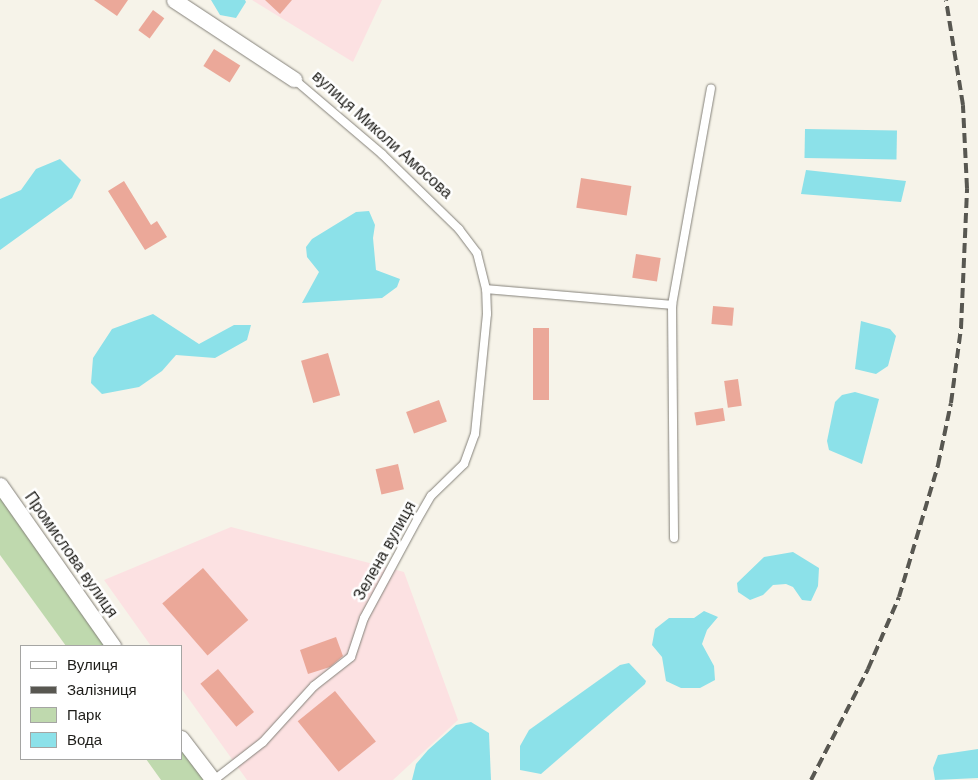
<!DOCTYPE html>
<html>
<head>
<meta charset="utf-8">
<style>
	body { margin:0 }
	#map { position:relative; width:978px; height:780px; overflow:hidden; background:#f6f3e9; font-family:Arial,sans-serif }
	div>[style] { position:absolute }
	.industrial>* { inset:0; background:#fce1e2 }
	.green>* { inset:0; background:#bfd9ae }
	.water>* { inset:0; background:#8ce1e9; transform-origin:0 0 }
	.building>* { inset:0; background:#eba899; transform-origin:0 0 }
	.roads { filter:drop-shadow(0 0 1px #848179) drop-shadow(0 0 1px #848179) }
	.lane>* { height:8px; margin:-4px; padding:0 4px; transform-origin:4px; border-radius:4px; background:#fff }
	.street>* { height:15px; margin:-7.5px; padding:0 7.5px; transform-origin:7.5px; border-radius:7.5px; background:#fff }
	.rail>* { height:4px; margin-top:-2px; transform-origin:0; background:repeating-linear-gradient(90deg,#585751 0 10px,transparent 0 15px) }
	span { translate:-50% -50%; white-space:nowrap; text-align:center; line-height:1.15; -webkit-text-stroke:5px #fff; paint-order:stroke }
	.street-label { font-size:16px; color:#1e1d19 }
	.legend { position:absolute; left:20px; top:645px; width:162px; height:115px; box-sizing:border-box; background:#fff; border:1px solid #a5a5a3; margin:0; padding:6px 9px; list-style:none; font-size:15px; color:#1e1d19 }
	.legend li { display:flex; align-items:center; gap:10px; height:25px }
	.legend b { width:25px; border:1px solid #a5a5a3 }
</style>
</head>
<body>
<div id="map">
	<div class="industrial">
		<i style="clip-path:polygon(252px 0,382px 0,353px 62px)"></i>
		<i style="clip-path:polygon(231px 527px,404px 572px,458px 720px,393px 780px,247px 780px,181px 688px,181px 646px,151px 646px,104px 580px)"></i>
	</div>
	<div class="green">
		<i style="clip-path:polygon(0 496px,108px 646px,66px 646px,0 555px)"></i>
		<i style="clip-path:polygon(181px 746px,207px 780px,161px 780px,146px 759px,181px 759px)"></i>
	</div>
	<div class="water">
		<i style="clip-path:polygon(211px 0,245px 0,246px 2px,236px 18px,220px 15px)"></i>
		<i style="left:805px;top:129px;width:92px;height:29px;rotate:1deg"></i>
		<i style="clip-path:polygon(60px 159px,81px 180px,72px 198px,0 250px,0 199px,21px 190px,36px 169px)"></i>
		<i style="clip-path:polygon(806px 170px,906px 181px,901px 202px,801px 194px)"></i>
		<i style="clip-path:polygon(369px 211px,375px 225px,373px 238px,376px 270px,400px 279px,397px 287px,382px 298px,302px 303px,319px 272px,307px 257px,306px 247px,312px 239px,356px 212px)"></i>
		<i style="clip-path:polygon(153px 314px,199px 344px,234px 325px,251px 325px,247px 340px,215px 358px,176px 355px,162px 371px,139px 387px,102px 394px,91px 383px,93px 358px,112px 329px)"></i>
		<i style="clip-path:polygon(861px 321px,890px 329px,896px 336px,888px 366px,876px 374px,855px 369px)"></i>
		<i style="clip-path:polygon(855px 392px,879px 399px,862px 464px,829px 450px,827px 441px,835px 402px,842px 395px)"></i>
		<i style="clip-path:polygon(793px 552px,819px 568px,818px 586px,811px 601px,802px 600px,793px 587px,786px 584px,773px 585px,763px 595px,750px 600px,738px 592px,737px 583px,764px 557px)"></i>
		<i style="clip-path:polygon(704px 611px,718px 617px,707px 630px,702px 644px,714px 666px,715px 680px,700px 688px,681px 688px,666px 681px,662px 657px,652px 645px,655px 629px,669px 618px,694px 618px)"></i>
		<i style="clip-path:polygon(629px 663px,646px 681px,645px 684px,541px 774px,520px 770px,520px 746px,529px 730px,620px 665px)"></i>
		<i style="clip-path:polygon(471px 722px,489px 733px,491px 780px,412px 780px,416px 764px,428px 750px,456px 725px)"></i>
		<i style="clip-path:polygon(978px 749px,978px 778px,935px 780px,933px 768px,938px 755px)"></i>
	</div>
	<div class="building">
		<i style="clip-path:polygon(94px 0,128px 0,117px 16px)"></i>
		<i style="clip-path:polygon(265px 0,292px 0,280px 14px)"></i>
		<i style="left:153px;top:10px;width:14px;height:25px;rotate:36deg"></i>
		<i style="left:214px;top:49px;width:31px;height:20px;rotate:32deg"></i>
		<i style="left:581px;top:178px;width:51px;height:30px;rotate:9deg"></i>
		<i style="clip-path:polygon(124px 181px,151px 225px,157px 221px,167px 237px,145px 250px,108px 191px)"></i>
		<i style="left:636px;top:254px;width:25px;height:24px;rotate:9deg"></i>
		<i style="left:713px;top:306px;width:21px;height:18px;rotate:5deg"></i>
		<i style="left:533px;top:328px;width:16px;height:72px"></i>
		<i style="left:328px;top:353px;width:44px;height:28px;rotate:74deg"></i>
		<i style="left:738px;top:379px;width:27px;height:14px;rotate:82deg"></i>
		<i style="left:439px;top:400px;width:23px;height:35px;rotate:70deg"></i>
		<i style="left:723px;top:408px;width:13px;height:29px;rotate:81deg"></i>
		<i style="left:398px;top:464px;width:26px;height:23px;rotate:77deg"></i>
		<i style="left:203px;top:568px;width:69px;height:54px;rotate:49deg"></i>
		<i style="clip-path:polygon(336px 637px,343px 656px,330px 667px,308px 674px,300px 650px)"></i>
		<i style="left:218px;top:669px;width:56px;height:23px;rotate:50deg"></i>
		<i style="left:335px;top:691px;width:65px;height:48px;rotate:51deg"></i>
	</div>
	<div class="roads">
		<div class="lane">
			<i style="left:486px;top:289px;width:187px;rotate:4.9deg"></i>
			<i style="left:672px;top:305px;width:220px;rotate:-79.8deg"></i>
			<i style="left:672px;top:305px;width:233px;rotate:89.5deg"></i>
			<i style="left:214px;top:780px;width:62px;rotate:-37.8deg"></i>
			<i style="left:263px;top:742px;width:76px;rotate:-47.7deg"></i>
			<i style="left:314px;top:686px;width:47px;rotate:-38.1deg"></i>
			<i style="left:351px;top:657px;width:41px;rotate:-71.6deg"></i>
			<i style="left:364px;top:618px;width:111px;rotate:-61.6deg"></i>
			<i style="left:417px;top:520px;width:28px;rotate:-60deg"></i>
			<i style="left:431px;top:496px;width:46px;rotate:-44.1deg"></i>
			<i style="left:464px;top:464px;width:32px;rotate:-70deg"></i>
			<i style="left:475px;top:434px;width:121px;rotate:-84.3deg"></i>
			<i style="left:487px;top:314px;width:25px;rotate:-92deg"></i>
			<i style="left:486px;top:289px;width:37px;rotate:-104deg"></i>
			<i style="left:477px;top:253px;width:30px;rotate:-127deg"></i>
			<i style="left:459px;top:229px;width:107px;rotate:-135.8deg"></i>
			<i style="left:382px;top:154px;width:116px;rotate:-139.6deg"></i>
		</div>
		<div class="street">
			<i style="left:174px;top:0;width:144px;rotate:33.4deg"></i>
			<i style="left:0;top:485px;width:197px;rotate:54.9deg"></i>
			<i style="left:181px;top:738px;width:53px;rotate:52.7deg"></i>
		</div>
	</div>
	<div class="rail">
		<i style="left:811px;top:780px;width:125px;rotate:-62.8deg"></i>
		<i style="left:868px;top:669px;width:78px;rotate:-66.7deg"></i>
		<i style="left:899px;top:597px;width:138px;rotate:-73.5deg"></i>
		<i style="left:938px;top:465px;width:63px;rotate:-78.2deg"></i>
		<i style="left:951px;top:403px;width:76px;rotate:-82.4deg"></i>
		<i style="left:961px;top:328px;width:140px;rotate:-87.5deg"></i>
		<i style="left:967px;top:188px;width:83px;rotate:-92.8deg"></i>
		<i style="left:963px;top:105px;width:106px;rotate:-99.2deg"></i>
	</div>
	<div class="street-label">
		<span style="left:382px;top:135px;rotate:42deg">вулиця Миколи Амосова</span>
		<span style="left:385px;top:551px;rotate:-61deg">Зелена вулиця</span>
		<span style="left:71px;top:555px;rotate:55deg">Промислова вулиця</span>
	</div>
	<ul class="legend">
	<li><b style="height:6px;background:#fff"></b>Вулиця</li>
	<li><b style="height:6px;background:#585751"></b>Залізниця</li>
	<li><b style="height:14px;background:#bfd9ae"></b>Парк</li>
	<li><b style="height:14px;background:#8ce1e9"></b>Вода</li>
	</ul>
</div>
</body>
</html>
